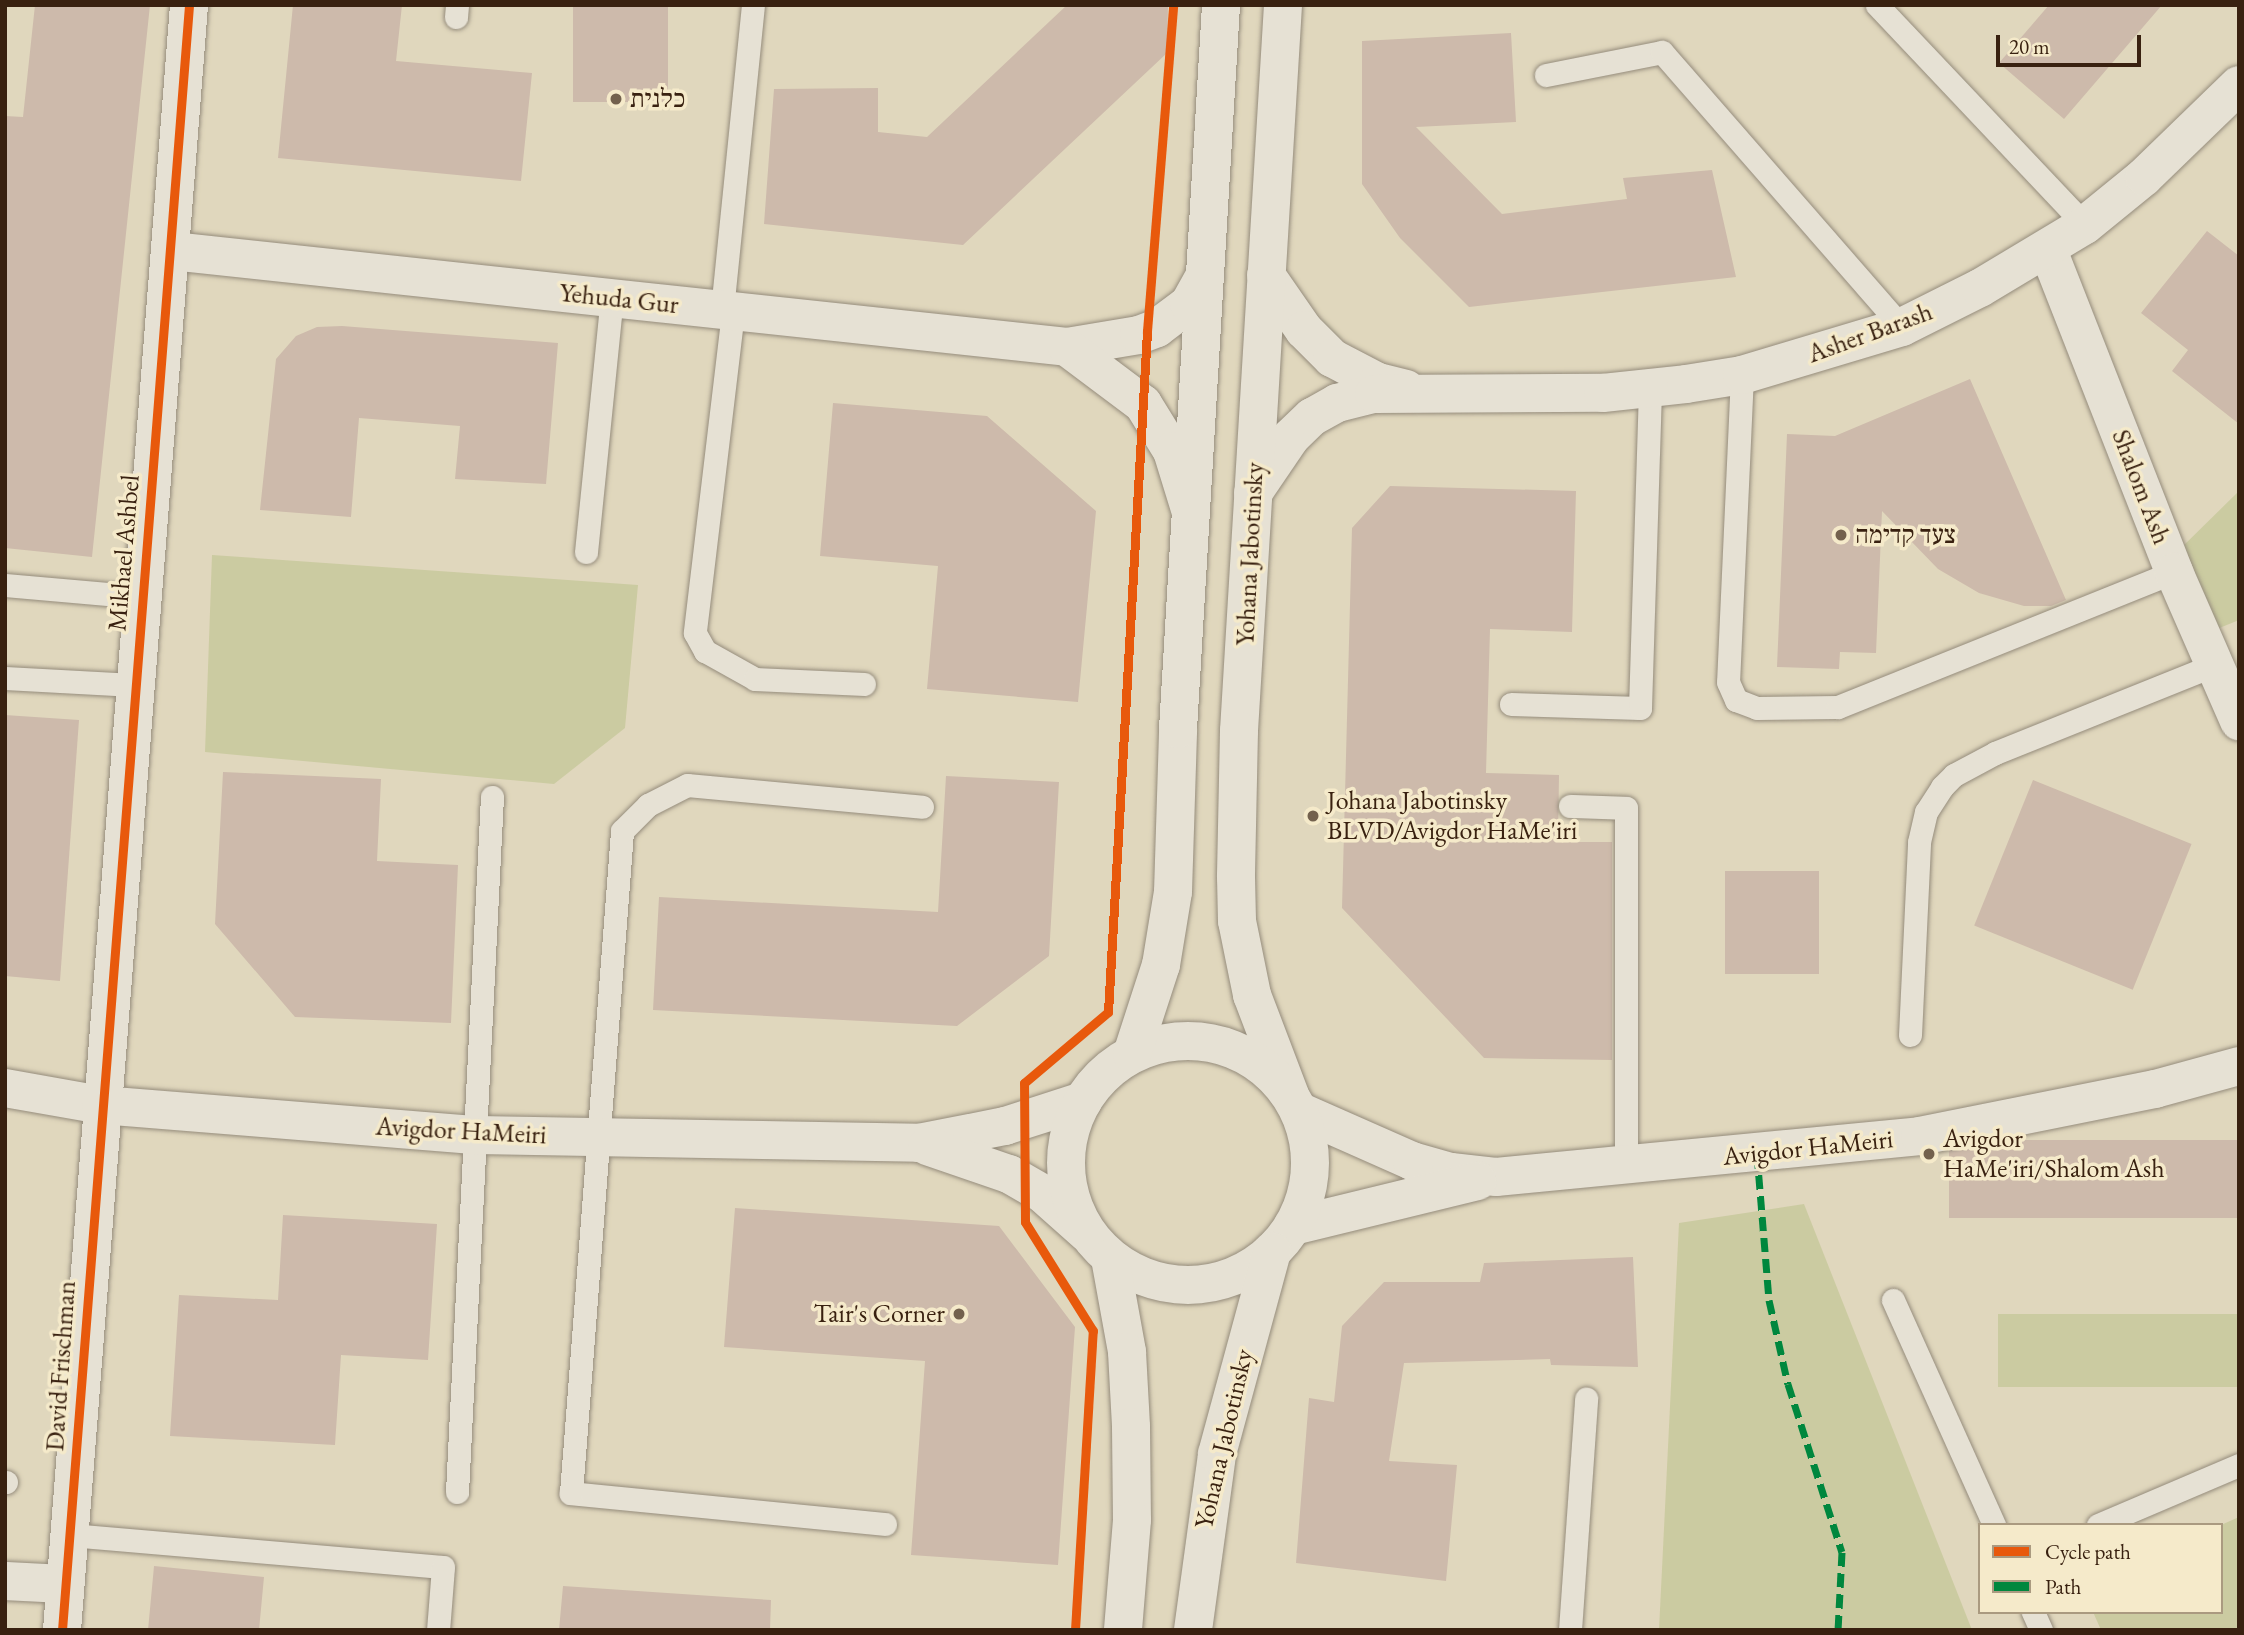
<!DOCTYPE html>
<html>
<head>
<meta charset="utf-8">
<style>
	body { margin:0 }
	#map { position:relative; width:2244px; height:1635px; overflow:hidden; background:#e0d7bd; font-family:"EB Garamond","Frank Ruhl Libre",serif }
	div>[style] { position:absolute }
	.green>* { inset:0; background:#cbcba1; transform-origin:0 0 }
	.building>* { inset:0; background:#cdbaab; transform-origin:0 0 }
	.roads { filter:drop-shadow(0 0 2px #958c7c) drop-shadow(0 0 2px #958c7c) }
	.service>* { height:23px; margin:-11.5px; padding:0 11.5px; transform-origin:11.5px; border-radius:11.5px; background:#e6e1d4 }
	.minor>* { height:38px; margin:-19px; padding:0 19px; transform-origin:19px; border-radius:19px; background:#e6e1d4 }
	.tertiary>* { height:38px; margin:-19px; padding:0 19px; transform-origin:19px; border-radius:19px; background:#e6e1d4 }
	.tertiary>.ring { margin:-19px; padding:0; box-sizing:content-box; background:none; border:38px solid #e6e1d4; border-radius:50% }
	.quiet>* { height:7px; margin-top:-3.5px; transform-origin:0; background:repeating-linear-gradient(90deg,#00873e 0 14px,transparent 0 21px) }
	.cycleway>* { height:9px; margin:-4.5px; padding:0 4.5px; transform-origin:4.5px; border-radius:4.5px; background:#e8590c }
	.dots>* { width:19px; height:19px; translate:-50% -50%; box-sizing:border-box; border:4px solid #f5eaca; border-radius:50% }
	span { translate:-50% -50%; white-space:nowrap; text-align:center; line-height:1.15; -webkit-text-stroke:7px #f5eaca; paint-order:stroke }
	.poi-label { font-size:26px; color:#392110 }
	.left { translate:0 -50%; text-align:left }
	.right { translate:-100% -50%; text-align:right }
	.street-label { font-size:26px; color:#392110 }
	.frame { position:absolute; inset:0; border:7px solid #392110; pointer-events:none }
	.legend { position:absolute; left:1978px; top:1523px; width:245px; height:91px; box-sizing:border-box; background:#f5eaca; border:2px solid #aa9a80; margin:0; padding:9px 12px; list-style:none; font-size:21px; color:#392110 }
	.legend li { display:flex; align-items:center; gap:14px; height:35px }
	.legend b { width:35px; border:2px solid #aa9a80 }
	.scale { position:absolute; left:1996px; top:35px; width:145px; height:32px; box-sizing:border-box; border:4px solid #392110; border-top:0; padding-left:9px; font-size:21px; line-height:24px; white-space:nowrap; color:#392110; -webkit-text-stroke:5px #f5eaca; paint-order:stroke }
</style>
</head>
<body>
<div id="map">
	<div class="green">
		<i style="clip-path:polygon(2239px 491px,2239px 620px,2217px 629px,2179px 550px)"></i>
		<i style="clip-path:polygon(212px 555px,638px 585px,625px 728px,554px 784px,205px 752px)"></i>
		<i style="clip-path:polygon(1804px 1204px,1972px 1630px,1659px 1630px,1679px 1223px)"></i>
		<i style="left:2239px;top:1314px;width:73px;height:241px;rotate:90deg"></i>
		<i style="clip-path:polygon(2239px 1517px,2239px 1630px,2101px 1630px,2093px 1612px,2221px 1612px,2221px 1525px)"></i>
	</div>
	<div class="building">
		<i style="clip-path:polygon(35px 5px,150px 5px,92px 557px,5px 548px,5px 116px,23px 117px)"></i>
		<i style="clip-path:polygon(293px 5px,402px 5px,396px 61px,532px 73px,521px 181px,278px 158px)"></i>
		<i style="left:573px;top:5px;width:95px;height:97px"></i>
		<i style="clip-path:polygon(1067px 5px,1168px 5px,1167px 53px,963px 245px,764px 224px,774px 89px,878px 88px,878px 132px,927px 137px)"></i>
		<i style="clip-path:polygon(2049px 5px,2162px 5px,2064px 119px,1999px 63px)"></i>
		<i style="clip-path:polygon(1511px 33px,1516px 122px,1416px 127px,1502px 214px,1627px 199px,1623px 178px,1712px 170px,1736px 277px,1469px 307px,1400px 238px,1362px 184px,1362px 41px)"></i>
		<i style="clip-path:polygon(2207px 231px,2239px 256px,2239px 424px,2172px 371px,2188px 350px,2141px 313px)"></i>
		<i style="clip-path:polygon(342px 326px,558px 343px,546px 484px,455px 479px,460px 426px,359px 418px,351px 517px,260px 510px,276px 359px,296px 336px,317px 327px)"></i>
		<i style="clip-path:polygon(1970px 379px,2066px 600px,2051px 606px,2024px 606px,1979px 593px,1938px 569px,1882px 511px,1876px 653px,1840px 652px,1839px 669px,1777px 667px,1787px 434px,1835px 436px)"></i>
		<i style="clip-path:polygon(833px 403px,987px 416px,1096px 511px,1078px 702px,927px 689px,938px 566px,820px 556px)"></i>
		<i style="clip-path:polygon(1390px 486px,1576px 491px,1572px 632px,1490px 629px,1486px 773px,1559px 775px,1558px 842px,1612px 842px,1612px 1060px,1484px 1058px,1342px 908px,1352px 528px)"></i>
		<i style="clip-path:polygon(5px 715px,79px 720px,60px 981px,5px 976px)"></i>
		<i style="clip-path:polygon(223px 772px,381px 779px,377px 861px,458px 865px,451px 1023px,295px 1017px,215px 924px)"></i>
		<i style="clip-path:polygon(946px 776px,1059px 782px,1049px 956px,957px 1026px,653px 1010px,659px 897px,938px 912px)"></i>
		<i style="left:2033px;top:780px;width:171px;height:157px;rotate:22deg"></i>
		<i style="left:1725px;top:871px;width:94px;height:103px"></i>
		<i style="left:2239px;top:1140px;width:78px;height:290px;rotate:90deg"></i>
		<i style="clip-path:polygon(735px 1208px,999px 1226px,1075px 1327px,1058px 1565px,911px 1555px,925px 1361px,724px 1347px)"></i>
		<i style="clip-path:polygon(283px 1215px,437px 1224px,428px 1360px,341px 1355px,335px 1445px,170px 1436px,179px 1295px,278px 1300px)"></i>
		<i style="clip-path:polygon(1633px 1257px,1638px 1367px,1551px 1365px,1550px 1359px,1404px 1363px,1389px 1461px,1457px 1465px,1446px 1581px,1296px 1563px,1309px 1398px,1334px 1402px,1342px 1326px,1384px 1282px,1480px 1282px,1484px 1263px)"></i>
		<i style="clip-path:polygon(154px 1566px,264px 1577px,259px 1630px,148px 1630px)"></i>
		<i style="clip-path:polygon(563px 1586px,771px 1600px,770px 1630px,559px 1630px)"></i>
	</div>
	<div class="roads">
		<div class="service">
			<i style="left:1877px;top:5px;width:303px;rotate:46.6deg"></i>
			<i style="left:456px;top:17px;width:12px;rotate:-85deg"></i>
			<i style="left:1546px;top:75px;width:118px;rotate:-11.2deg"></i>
			<i style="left:1662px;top:52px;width:365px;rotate:48.9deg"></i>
			<i style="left:722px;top:310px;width:307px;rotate:-84.2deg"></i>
			<i style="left:733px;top:312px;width:323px;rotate:96.8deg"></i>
			<i style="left:695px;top:633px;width:21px;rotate:61deg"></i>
			<i style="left:705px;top:651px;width:57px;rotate:29.2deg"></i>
			<i style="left:755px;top:679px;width:109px;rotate:2.6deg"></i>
			<i style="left:1742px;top:375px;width:307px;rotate:92.6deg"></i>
			<i style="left:1728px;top:682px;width:20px;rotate:66deg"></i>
			<i style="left:1736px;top:700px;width:22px;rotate:21deg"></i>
			<i style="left:1757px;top:708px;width:81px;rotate:-0.7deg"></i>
			<i style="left:1838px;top:707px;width:362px;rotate:-21.9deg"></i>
			<i style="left:586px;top:552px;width:255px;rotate:-84.2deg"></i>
			<i style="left:5px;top:585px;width:137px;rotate:5deg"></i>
			<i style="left:5px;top:678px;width:129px;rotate:3.1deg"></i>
			<i style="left:1511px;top:704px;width:129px;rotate:1.8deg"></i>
			<i style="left:1640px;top:708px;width:320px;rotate:-88.2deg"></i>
			<i style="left:1570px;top:806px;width:56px;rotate:2deg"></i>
			<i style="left:1626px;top:808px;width:360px;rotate:90deg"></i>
			<i style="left:1910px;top:1035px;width:193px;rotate:-87.3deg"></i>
			<i style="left:1919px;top:842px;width:31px;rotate:-77deg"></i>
			<i style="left:1926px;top:812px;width:30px;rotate:-57deg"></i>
			<i style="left:1942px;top:787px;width:17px;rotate:-45deg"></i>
			<i style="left:1954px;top:775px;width:47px;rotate:-28.2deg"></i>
			<i style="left:1995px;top:753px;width:236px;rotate:-21.9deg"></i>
			<i style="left:1893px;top:1300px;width:247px;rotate:65.8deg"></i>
			<i style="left:5px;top:1482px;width:1px"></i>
			<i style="left:457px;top:1492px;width:696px;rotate:-87.12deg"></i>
			<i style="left:885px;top:1524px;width:316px;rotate:-174.4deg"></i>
			<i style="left:571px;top:1493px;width:664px;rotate:-85.59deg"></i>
			<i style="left:622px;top:831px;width:37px;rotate:-45deg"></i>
			<i style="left:648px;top:805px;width:44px;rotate:-27.1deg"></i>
			<i style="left:687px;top:785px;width:236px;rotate:5.3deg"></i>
			<i style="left:2098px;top:1525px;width:153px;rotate:-23.1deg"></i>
			<i style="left:70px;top:1535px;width:374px;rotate:4.9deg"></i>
			<i style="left:443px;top:1567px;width:63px;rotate:94.5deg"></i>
			<i style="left:2033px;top:1612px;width:20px;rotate:66deg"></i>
			<i style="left:1570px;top:1630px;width:232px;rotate:-86deg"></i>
		</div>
		<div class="minor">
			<i style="left:2048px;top:250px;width:346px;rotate:68.6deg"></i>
			<i style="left:2174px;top:572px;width:163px;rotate:66.4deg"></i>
			<i style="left:172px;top:251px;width:900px;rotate:6.12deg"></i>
			<i style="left:1067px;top:347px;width:73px;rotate:-9.5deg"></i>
			<i style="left:1139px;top:335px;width:19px;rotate:-21deg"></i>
			<i style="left:1157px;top:328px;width:40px;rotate:-37deg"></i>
			<i style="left:1189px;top:304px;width:33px;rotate:-61deg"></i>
			<i style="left:1266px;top:275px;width:67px;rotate:55.4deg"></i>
			<i style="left:1304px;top:330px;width:40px;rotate:45deg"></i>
			<i style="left:1332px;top:358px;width:52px;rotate:27.6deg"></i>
			<i style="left:1378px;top:382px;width:29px;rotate:14deg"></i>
			<i style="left:1067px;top:347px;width:95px;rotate:36.9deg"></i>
			<i style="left:1143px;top:404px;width:55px;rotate:58.3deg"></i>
			<i style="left:1172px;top:451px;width:61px;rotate:72.8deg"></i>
			<i style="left:1253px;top:493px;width:68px;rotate:-55.8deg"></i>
			<i style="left:1291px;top:437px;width:29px;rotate:-44deg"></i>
			<i style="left:1312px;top:417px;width:29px;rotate:-29deg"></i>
			<i style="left:1337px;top:403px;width:38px;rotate:-14deg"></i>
			<i style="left:1374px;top:394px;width:229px;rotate:-0.3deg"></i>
			<i style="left:1603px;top:393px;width:83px;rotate:-6.2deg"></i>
			<i style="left:1686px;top:384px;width:57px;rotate:-9.1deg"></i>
			<i style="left:1742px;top:375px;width:167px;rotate:-16.7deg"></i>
			<i style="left:1902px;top:327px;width:87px;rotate:-26.6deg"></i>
			<i style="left:1980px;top:288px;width:122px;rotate:-31deg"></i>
			<i style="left:2085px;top:225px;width:76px;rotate:-39.1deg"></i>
			<i style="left:2144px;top:177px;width:132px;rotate:-44.1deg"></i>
			<i style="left:5px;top:1088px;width:97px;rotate:10deg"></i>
			<i style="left:101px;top:1105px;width:377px;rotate:4.6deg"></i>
			<i style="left:477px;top:1135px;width:442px;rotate:1deg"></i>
			<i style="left:919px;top:1143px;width:88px;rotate:-11.2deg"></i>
			<i style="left:1005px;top:1126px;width:82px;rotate:-17.8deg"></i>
			<i style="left:1299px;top:1111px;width:124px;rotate:23.9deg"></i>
			<i style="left:1412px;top:1161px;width:41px;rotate:15.8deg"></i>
			<i style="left:1451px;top:1172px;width:45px;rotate:6.3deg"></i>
			<i style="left:1496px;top:1177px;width:426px;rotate:-5.5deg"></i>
			<i style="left:1920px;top:1136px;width:240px;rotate:-11.3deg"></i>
			<i style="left:2155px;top:1089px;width:87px;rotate:-15.3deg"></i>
			<i style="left:927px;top:1146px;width:87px;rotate:18.9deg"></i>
			<i style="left:1009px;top:1174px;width:39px;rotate:30deg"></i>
			<i style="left:1043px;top:1194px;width:59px;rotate:41.6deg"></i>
			<i style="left:1293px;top:1226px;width:190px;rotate:-13.7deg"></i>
			<i style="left:5px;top:1581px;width:60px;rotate:2.9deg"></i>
			<i style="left:62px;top:1630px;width:1630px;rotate:-85.53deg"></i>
		</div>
		<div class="tertiary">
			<i style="left:1283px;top:5px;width:727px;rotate:93.47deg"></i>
			<i style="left:1239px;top:731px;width:146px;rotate:91.2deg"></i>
			<i style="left:1236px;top:877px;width:44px;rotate:88.7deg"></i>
			<i style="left:1237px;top:921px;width:76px;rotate:78.5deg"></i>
			<i style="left:1252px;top:995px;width:107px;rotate:69.2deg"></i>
			<i class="ring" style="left:1066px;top:1041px;width:206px;height:206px"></i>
			<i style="left:1132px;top:1054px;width:94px;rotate:-72deg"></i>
			<i style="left:1161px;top:965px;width:74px;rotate:-80.7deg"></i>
			<i style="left:1173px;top:892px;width:163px;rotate:-88.2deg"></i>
			<i style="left:1178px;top:729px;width:725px;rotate:-86.6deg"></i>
			<i style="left:1110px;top:1258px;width:96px;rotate:79.7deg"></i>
			<i style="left:1127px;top:1352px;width:75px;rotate:86.9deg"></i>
			<i style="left:1131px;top:1427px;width:93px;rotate:89.4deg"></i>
			<i style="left:1132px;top:1520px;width:110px;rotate:94.7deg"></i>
			<i style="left:1193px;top:1630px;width:178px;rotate:-82.2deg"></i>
			<i style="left:1217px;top:1454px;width:210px;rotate:-74.8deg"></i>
		</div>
	</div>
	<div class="quiet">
		<i style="left:1757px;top:1154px;width:146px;rotate:85.3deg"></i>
		<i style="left:1769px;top:1300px;width:86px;rotate:77.3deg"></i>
		<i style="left:1788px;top:1384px;width:176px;rotate:72.2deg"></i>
		<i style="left:1842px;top:1552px;width:78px;rotate:92.9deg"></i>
	</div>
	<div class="cycleway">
		<i style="left:62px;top:1630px;width:1630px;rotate:-85.53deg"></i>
		<i style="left:1075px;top:1630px;width:300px;rotate:-86.6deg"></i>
		<i style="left:1093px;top:1331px;width:128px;rotate:-122deg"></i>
		<i style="left:1025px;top:1222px;width:139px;rotate:-90.4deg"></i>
		<i style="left:1024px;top:1083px;width:110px;rotate:-40.2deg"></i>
		<i style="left:1108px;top:1012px;width:682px;rotate:-86.72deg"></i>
		<i style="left:1147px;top:331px;width:327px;rotate:-85.4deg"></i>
	</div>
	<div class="dots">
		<i style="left:616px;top:99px;background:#73614d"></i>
		<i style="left:1841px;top:535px;background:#73614d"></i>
		<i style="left:1313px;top:816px;background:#73614d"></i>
		<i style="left:1929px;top:1154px;background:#73614d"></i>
		<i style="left:959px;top:1314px;background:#73614d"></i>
	</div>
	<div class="poi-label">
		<span class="left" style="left:630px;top:99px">כלנית</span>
		<span class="left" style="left:1855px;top:535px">צעד קדימה</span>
		<span class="left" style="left:1327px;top:816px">Johana Jabotinsky<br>BLVD/Avigdor HaMe'iri</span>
		<span class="left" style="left:1943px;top:1154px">Avigdor<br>HaMe'iri/Shalom Ash</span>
		<span class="right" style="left:945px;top:1314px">Tair's Corner</span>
	</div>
	<div class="street-label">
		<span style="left:619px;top:299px;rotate:6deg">Yehuda Gur</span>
		<span style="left:1870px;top:333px;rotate:-20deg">Asher Barash</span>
		<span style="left:2141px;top:487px;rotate:69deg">Shalom Ash</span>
		<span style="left:124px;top:553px;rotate:-85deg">Mikhael Ashbel</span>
		<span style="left:1250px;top:554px;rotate:-87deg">Yohana Jabotinsky</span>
		<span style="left:461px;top:1131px;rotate:3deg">Avigdor HaMeiri</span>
		<span style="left:1808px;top:1148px;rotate:-6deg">Avigdor HaMeiri</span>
		<span style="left:61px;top:1366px;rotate:-86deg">David Frischman</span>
		<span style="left:1224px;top:1439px;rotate:-77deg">Yohana Jabotinsky</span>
	</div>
	<div class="frame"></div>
	<ul class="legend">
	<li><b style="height:9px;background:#e8590c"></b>Cycle path</li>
	<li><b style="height:9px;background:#00873e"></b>Path</li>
	</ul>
	<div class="scale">20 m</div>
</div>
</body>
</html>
